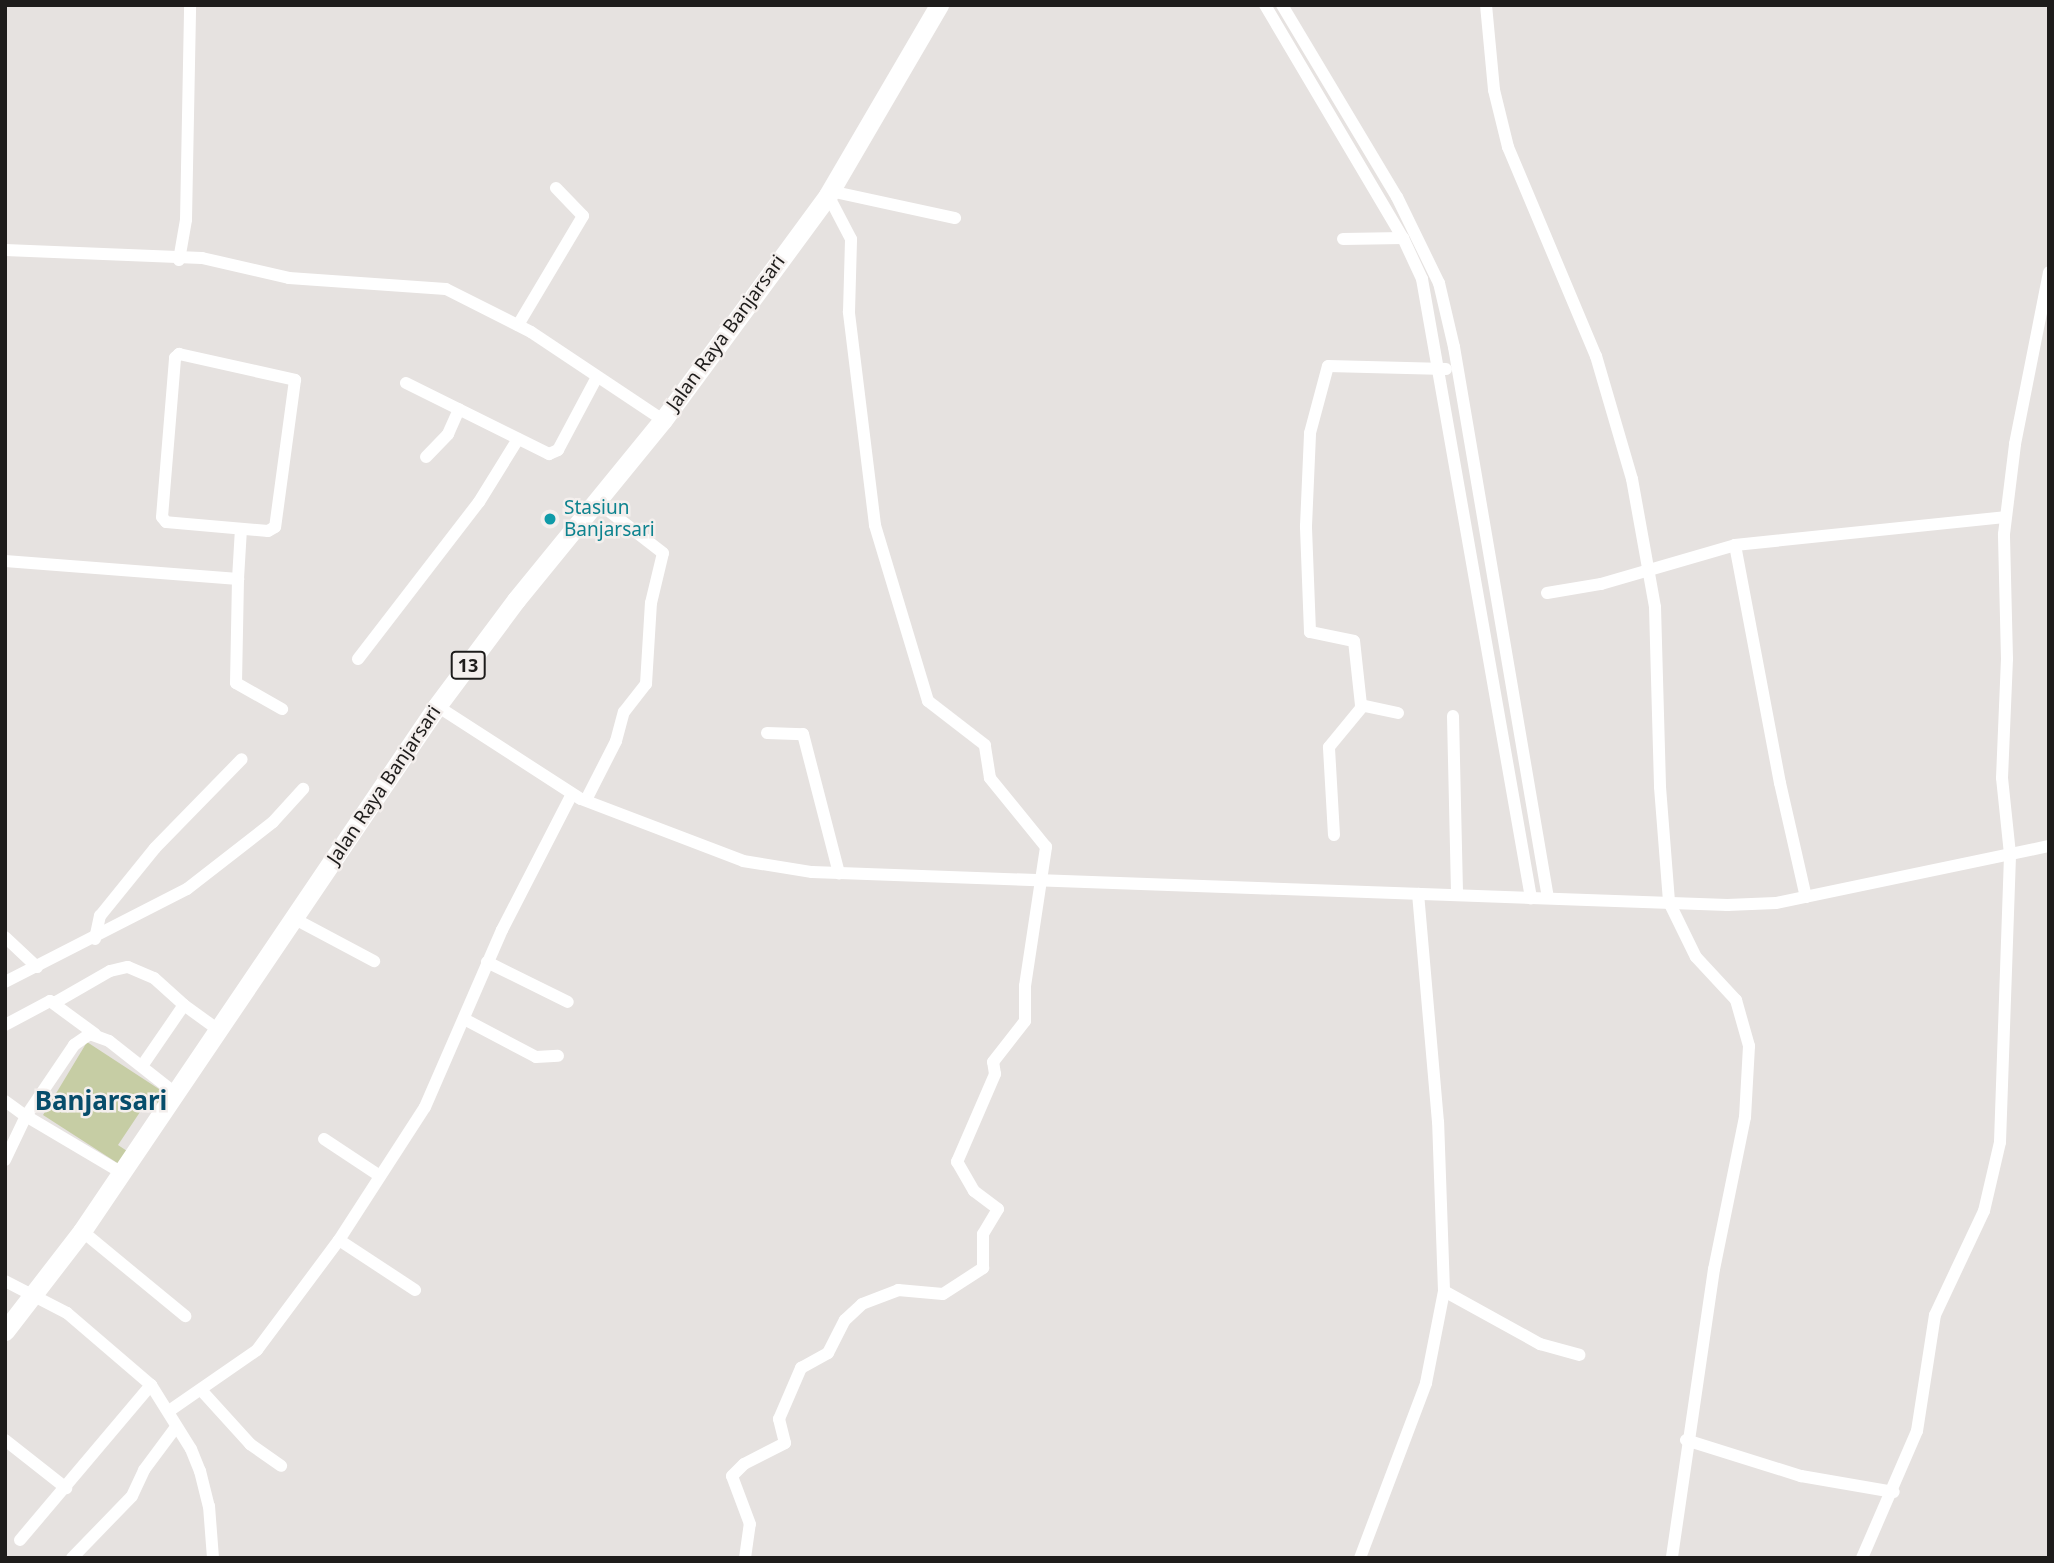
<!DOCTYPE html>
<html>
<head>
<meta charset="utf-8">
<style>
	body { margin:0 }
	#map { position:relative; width:2054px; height:1563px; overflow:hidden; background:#e6e2e0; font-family:"Noto Sans",sans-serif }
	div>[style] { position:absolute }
	.green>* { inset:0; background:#c6cda4 }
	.minor>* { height:12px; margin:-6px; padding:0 6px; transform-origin:6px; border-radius:6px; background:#fff }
	.highway>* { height:19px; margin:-9.5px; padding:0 9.5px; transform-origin:9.5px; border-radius:9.5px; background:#fff }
	.dots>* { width:19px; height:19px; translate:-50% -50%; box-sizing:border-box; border:4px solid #f4efed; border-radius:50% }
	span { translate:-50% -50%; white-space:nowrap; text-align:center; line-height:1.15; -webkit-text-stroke:5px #f4efed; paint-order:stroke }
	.shield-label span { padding:2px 5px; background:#f4efed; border:2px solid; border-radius:5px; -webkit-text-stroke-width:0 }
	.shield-label { font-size:18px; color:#1e1c1b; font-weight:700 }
	.street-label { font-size:19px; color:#1e1c1b }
	.culture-label { font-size:19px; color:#0d838f }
	.left { translate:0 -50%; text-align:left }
	.district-label { font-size:26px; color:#064d6b; font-weight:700 }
	.frame { position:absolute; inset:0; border:7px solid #1e1c1b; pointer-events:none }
</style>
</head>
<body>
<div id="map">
	<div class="green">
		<i style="clip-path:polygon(87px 1042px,165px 1093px,158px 1103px,150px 1097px,118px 1145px,127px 1151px,119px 1164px,43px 1115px)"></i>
	</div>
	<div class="minor">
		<i style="left:1265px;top:5px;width:271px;rotate:59.4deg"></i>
		<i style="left:1403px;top:238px;width:45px;rotate:65.1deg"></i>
		<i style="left:1422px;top:279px;width:629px;rotate:80.01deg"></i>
		<i style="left:1282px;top:5px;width:224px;rotate:59.1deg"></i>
		<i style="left:1397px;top:197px;width:96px;rotate:64deg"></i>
		<i style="left:1439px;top:283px;width:66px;rotate:76.8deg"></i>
		<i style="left:1454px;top:347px;width:559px;rotate:80.32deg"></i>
		<i style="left:1486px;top:5px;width:85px;rotate:84.6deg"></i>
		<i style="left:1494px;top:90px;width:59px;rotate:76.2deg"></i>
		<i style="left:1508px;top:147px;width:227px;rotate:67.2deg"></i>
		<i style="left:1596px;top:356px;width:128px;rotate:73.7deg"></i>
		<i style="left:1632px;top:479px;width:130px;rotate:79.8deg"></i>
		<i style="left:1655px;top:607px;width:180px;rotate:88.4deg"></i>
		<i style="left:1660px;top:787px;width:115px;rotate:85.5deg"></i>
		<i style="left:1669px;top:902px;width:61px;rotate:63.9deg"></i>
		<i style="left:1696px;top:957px;width:59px;rotate:47.1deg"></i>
		<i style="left:1736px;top:1000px;width:48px;rotate:74.2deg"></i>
		<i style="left:1749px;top:1046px;width:71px;rotate:93.2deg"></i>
		<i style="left:1745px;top:1117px;width:155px;rotate:101.5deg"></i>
		<i style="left:1714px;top:1269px;width:292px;rotate:98.3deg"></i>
		<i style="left:830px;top:191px;width:128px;rotate:12.2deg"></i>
		<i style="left:1343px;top:239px;width:60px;rotate:-1deg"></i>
		<i style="left:5px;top:250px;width:197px;rotate:2.3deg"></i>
		<i style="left:202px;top:258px;width:89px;rotate:12.9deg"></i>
		<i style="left:289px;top:278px;width:157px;rotate:4deg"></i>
		<i style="left:446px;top:289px;width:95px;rotate:26.8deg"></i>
		<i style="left:531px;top:332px;width:159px;rotate:33.7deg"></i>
		<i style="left:179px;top:260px;width:41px;rotate:-80.1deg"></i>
		<i style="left:186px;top:220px;width:215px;rotate:-88.9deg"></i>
		<i style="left:518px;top:325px;width:127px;rotate:-59.2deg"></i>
		<i style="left:583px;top:216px;width:39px;rotate:-134deg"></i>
		<i style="left:179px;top:354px;width:119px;rotate:12.6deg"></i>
		<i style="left:295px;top:380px;width:148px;rotate:97.7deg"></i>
		<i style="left:275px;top:527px;width:8px;rotate:150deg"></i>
		<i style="left:268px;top:531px;width:102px;rotate:-175deg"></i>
		<i style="left:166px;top:522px;width:6px;rotate:-129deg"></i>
		<i style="left:162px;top:517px;width:160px;rotate:-85.3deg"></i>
		<i style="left:175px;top:358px;width:6px;rotate:-45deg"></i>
		<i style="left:406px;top:383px;width:160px;rotate:26.4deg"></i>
		<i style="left:549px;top:454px;width:10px;rotate:-24deg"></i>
		<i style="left:558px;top:450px;width:83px;rotate:-61.9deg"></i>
		<i style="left:426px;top:457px;width:32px;rotate:-46deg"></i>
		<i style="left:448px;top:434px;width:27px;rotate:-66deg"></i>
		<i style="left:1735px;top:545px;width:242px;rotate:79.3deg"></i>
		<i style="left:1780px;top:783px;width:117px;rotate:77.2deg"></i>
		<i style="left:5px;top:561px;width:234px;rotate:4.4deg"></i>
		<i style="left:238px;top:579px;width:104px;rotate:91.1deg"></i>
		<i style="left:236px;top:683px;width:53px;rotate:29.5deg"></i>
		<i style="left:238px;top:579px;width:50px;rotate:-86.6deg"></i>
		<i style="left:1547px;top:593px;width:55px;rotate:-9.5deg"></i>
		<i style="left:1601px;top:584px;width:140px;rotate:-16.2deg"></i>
		<i style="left:1735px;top:545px;width:271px;rotate:-5.9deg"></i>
		<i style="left:358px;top:659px;width:198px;rotate:-52.4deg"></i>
		<i style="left:479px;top:502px;width:74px;rotate:-58.2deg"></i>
		<i style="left:437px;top:706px;width:171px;rotate:32.9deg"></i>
		<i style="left:581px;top:799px;width:173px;rotate:20.9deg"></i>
		<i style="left:743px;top:861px;width:70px;rotate:9.1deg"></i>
		<i style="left:812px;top:872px;width:916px;rotate:2.07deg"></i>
		<i style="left:1727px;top:905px;width:49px;rotate:-2.3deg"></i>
		<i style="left:1776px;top:903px;width:279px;rotate:-11.8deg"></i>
		<i style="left:1398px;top:713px;width:38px;rotate:-168deg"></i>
		<i style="left:1361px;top:705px;width:64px;rotate:-96.2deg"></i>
		<i style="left:1354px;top:641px;width:45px;rotate:-168.4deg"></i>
		<i style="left:1310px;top:632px;width:106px;rotate:-92.2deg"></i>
		<i style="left:1306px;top:526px;width:93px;rotate:-87.5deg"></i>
		<i style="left:1310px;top:433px;width:69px;rotate:-75deg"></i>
		<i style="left:1328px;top:366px;width:118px;rotate:1.5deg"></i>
		<i style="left:1453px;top:716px;width:179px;rotate:88.7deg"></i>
		<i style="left:767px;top:733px;width:36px;rotate:2deg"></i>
		<i style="left:803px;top:734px;width:144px;rotate:75.5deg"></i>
		<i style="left:586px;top:800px;width:66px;rotate:-63deg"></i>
		<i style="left:616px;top:741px;width:30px;rotate:-75deg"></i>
		<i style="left:624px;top:712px;width:36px;rotate:-52deg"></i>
		<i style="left:646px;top:684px;width:81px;rotate:-86.5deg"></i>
		<i style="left:651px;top:603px;width:51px;rotate:-76.5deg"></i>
		<i style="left:663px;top:553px;width:85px;rotate:-142.2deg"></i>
		<i style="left:1334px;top:835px;width:88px;rotate:-93.3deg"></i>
		<i style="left:1329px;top:747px;width:52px;rotate:-50.5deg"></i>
		<i style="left:293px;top:918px;width:92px;rotate:28deg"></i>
		<i style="left:5px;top:937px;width:44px;rotate:43.2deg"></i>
		<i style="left:95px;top:939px;width:24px;rotate:-78deg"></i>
		<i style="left:100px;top:916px;width:87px;rotate:-51deg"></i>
		<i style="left:155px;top:848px;width:124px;rotate:-45.7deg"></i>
		<i style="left:487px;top:962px;width:90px;rotate:26.3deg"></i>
		<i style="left:5px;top:982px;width:204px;rotate:-27.1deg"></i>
		<i style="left:187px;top:889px;width:109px;rotate:-37.9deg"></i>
		<i style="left:273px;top:822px;width:45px;rotate:-47.7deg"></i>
		<i style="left:56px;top:1002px;width:62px;rotate:-29.9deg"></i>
		<i style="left:110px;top:971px;width:18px;rotate:-13deg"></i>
		<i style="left:128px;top:967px;width:28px;rotate:23deg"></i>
		<i style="left:154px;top:978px;width:40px;rotate:42deg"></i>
		<i style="left:464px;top:1019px;width:81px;rotate:27.8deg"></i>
		<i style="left:536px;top:1057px;width:22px;rotate:-3deg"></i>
		<i style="left:5px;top:1025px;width:51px;rotate:-28.1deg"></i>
		<i style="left:50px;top:1001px;width:56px;rotate:36.3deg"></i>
		<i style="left:142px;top:1066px;width:74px;rotate:-55.5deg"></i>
		<i style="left:184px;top:1005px;width:39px;rotate:36deg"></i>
		<i style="left:5px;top:1101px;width:26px;rotate:36deg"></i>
		<i style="left:26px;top:1116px;width:86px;rotate:-55.9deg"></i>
		<i style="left:74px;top:1045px;width:19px;rotate:-35deg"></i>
		<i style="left:90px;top:1034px;width:20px;rotate:20deg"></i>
		<i style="left:109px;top:1041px;width:84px;rotate:38.2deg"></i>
		<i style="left:324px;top:1139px;width:67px;rotate:33.5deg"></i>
		<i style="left:5px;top:1160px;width:49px;rotate:-64.5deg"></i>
		<i style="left:26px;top:1116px;width:112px;rotate:30.7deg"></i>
		<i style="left:82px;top:1231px;width:134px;rotate:39.5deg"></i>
		<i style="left:339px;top:1240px;width:91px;rotate:33.3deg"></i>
		<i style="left:5px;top:1281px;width:70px;rotate:27.3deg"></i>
		<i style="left:67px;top:1313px;width:111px;rotate:40.6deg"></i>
		<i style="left:151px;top:1385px;width:75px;rotate:58deg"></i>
		<i style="left:191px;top:1449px;width:24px;rotate:68deg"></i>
		<i style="left:200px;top:1471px;width:36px;rotate:76deg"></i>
		<i style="left:209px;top:1506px;width:52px;rotate:85.6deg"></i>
		<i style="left:1444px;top:1291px;width:110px;rotate:28.9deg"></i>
		<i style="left:1540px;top:1344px;width:41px;rotate:15.4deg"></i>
		<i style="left:202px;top:1391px;width:72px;rotate:47.8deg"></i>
		<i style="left:250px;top:1444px;width:38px;rotate:35deg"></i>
		<i style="left:169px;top:1411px;width:107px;rotate:-34.7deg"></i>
		<i style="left:257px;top:1350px;width:137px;rotate:-53.3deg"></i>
		<i style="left:339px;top:1240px;width:158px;rotate:-57.1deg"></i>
		<i style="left:425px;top:1107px;width:193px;rotate:-66.5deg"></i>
		<i style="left:502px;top:930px;width:153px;rotate:-62.8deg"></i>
		<i style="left:5px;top:1440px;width:78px;rotate:38.2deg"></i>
		<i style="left:1686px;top:1440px;width:121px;rotate:17.4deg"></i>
		<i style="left:1801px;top:1476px;width:94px;rotate:9.8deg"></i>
		<i style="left:20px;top:1540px;width:203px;rotate:-49.8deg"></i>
		<i style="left:72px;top:1558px;width:86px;rotate:-45.9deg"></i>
		<i style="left:132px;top:1496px;width:29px;rotate:-65deg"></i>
		<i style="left:144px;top:1470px;width:54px;rotate:-53.3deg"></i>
		<i style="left:745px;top:1558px;width:34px;rotate:-82deg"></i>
		<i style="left:750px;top:1524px;width:51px;rotate:-110.6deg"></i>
		<i style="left:732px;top:1476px;width:17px;rotate:-45deg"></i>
		<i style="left:744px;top:1464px;width:46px;rotate:-27.1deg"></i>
		<i style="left:785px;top:1443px;width:25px;rotate:-104deg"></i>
		<i style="left:779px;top:1419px;width:56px;rotate:-66.7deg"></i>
		<i style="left:801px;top:1368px;width:31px;rotate:-29deg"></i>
		<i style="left:828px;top:1353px;width:37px;rotate:-63deg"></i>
		<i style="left:845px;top:1320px;width:23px;rotate:-43deg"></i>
		<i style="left:862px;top:1304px;width:39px;rotate:-21deg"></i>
		<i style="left:898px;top:1290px;width:45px;rotate:5.1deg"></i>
		<i style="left:943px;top:1294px;width:48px;rotate:-33deg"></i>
		<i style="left:983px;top:1268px;width:34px;rotate:-90deg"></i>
		<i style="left:983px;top:1234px;width:29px;rotate:-59deg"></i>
		<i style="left:998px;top:1209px;width:30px;rotate:-143deg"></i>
		<i style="left:974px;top:1191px;width:34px;rotate:-120deg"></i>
		<i style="left:957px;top:1162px;width:96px;rotate:-66.6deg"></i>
		<i style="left:995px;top:1074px;width:12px;rotate:-99deg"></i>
		<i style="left:993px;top:1062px;width:52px;rotate:-52deg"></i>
		<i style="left:1025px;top:1021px;width:35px;rotate:-90deg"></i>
		<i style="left:1025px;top:986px;width:141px;rotate:-81.4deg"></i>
		<i style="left:1046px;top:847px;width:89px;rotate:-129.1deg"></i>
		<i style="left:990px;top:778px;width:33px;rotate:-99deg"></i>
		<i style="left:985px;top:745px;width:72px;rotate:-142.3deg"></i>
		<i style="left:928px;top:701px;width:184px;rotate:-106.8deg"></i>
		<i style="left:875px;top:525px;width:215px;rotate:-97deg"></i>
		<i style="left:849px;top:312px;width:73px;rotate:-88.4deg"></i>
		<i style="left:851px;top:239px;width:50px;rotate:-117.6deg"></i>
		<i style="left:1360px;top:1558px;width:187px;rotate:-69.3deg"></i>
		<i style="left:1426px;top:1383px;width:94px;rotate:-78.9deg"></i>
		<i style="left:1444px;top:1291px;width:169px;rotate:-92deg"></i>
		<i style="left:1438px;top:1122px;width:229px;rotate:-95deg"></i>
		<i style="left:1862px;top:1558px;width:138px;rotate:-66.6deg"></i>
		<i style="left:1917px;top:1431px;width:117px;rotate:-81.2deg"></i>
		<i style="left:1935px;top:1315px;width:115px;rotate:-64.8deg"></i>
		<i style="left:1984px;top:1211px;width:71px;rotate:-76.9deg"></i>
		<i style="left:2000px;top:1142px;width:288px;rotate:-88deg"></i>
		<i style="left:2010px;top:854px;width:76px;rotate:-96deg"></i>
		<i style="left:2002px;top:778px;width:119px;rotate:-87.6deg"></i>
		<i style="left:2007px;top:659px;width:125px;rotate:-91.4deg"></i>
		<i style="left:2004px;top:534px;width:91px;rotate:-83deg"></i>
		<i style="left:2015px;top:444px;width:175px;rotate:-78.8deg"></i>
	</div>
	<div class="highway">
		<i style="left:5px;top:1331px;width:126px;rotate:-52.4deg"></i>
		<i style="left:82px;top:1231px;width:634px;rotate:-55.93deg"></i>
		<i style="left:437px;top:706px;width:132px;rotate:-53.3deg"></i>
		<i style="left:516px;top:600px;width:232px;rotate:-50.8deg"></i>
		<i style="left:663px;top:420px;width:279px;rotate:-53.7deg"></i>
		<i style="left:828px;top:195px;width:220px;rotate:-59.7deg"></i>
	</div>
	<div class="dots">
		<i style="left:550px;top:519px;background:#0f9aa8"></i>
	</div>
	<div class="shield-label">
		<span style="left:468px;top:665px">13</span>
	</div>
	<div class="street-label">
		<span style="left:726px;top:333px;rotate:-54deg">Jalan Raya Banjarsari</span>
		<span style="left:384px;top:785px;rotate:-56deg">Jalan Raya Banjarsari</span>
	</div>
	<div class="culture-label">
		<span class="left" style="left:564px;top:519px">Stasiun<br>Banjarsari</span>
	</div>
	<div class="district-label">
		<span style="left:101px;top:1101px">Banjarsari</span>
	</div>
	<div class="frame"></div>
</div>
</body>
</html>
